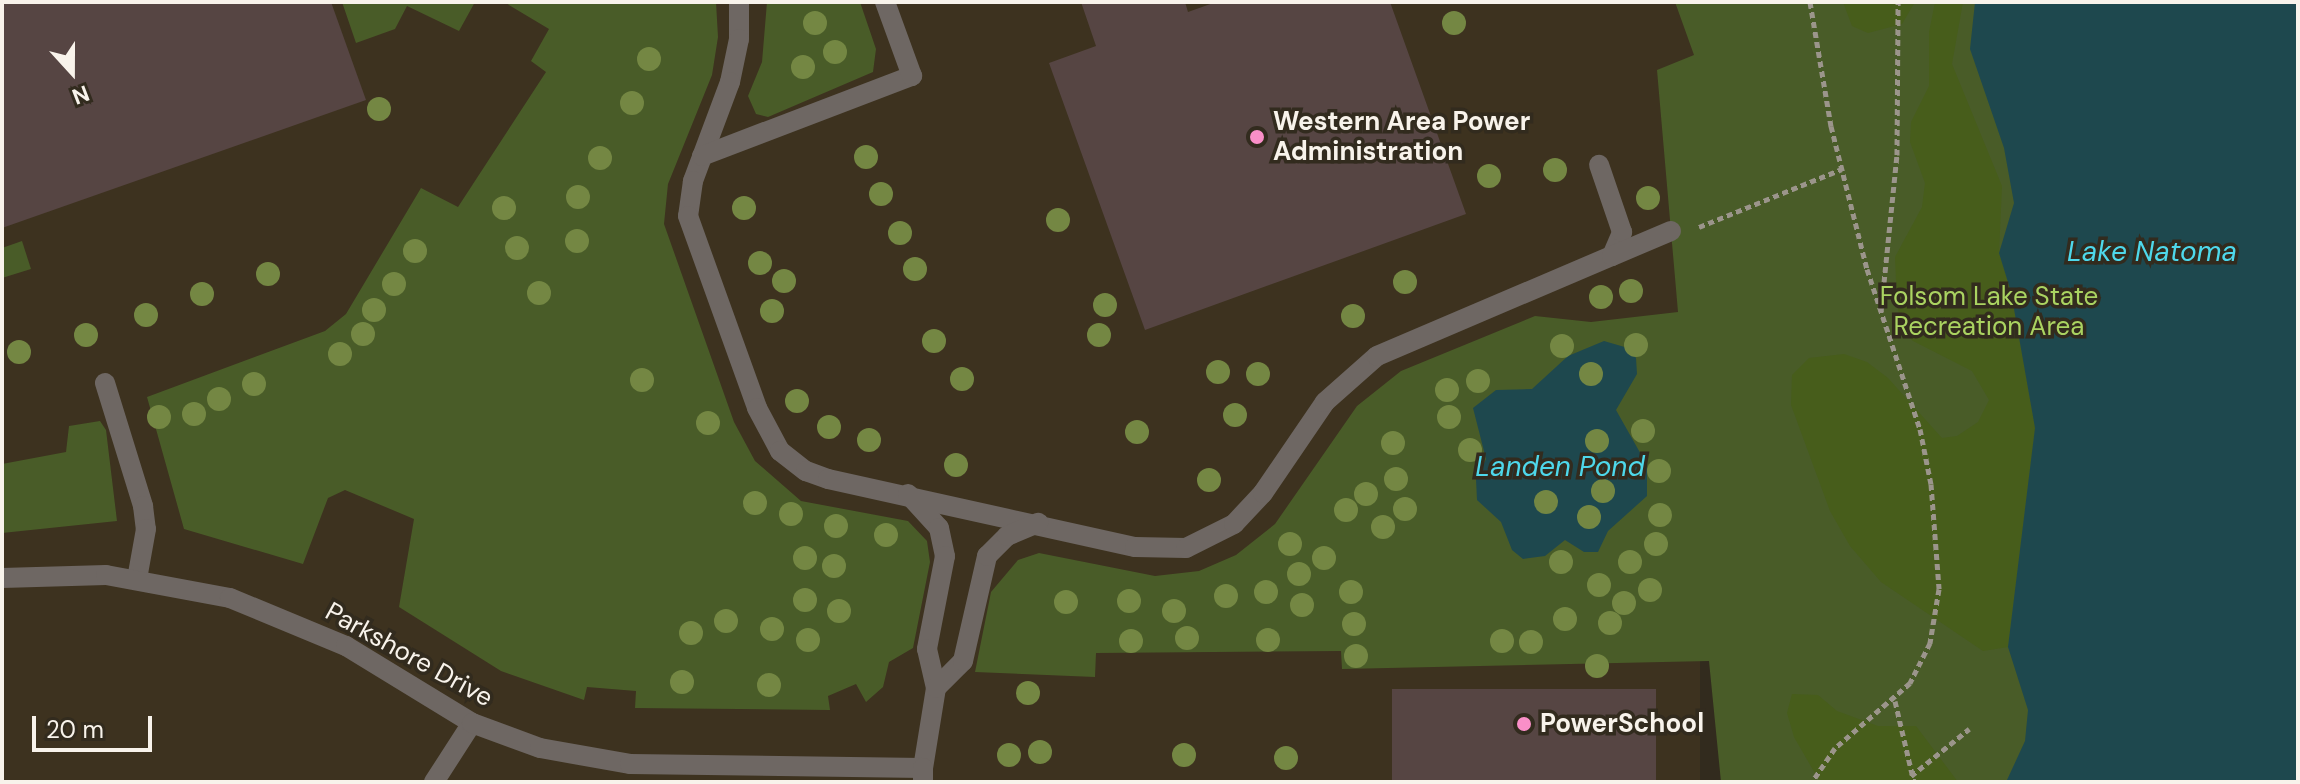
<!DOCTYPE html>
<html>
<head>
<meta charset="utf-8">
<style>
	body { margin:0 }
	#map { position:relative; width:2300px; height:784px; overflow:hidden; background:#322b1e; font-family:"DM Sans",sans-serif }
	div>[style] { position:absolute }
	.built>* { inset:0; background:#3d321f; transform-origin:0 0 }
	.green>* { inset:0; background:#495c28 }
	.forest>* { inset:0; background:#475d1b }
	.water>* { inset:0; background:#1e484e }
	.building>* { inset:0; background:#564543; transform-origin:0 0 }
	.path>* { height:5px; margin-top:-2.5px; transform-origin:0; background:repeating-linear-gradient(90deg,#9b958b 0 6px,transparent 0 10px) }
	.service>* { height:20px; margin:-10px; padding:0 10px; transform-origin:10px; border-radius:10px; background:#6e6763 }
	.tertiary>* { height:20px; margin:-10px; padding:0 10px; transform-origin:10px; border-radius:10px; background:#6e6763 }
	.trees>* { width:24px; height:24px; margin:-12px; border-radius:50%; background:#748743 }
	.dots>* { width:22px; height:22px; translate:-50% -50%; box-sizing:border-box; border:4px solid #322b1e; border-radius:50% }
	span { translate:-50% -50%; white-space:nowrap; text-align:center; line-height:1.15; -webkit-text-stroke:7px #322b1e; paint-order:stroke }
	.poi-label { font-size:26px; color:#f8f3eb; font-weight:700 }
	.left { translate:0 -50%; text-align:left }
	.park-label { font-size:26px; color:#aad361 }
	.street-label { font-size:26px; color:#f8f3eb }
	.water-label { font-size:28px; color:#4ed8eb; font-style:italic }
	.frame { position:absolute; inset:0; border:4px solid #f8f3eb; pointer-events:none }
	.north { position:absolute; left:32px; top:32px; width:80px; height:80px; -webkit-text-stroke:6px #322b1e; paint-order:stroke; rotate:159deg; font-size:22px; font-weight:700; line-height:32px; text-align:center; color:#f8f3eb }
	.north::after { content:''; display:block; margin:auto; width:28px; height:36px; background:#f8f3eb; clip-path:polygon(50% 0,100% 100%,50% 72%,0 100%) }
	.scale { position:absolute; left:32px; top:716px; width:120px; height:36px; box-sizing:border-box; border:4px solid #f8f3eb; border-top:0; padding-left:10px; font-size:24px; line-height:28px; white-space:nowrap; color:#f8f3eb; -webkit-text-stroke:6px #322b1e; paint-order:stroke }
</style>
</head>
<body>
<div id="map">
	<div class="built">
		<i style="left:2px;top:2px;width:1698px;height:780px"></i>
	</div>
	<div class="green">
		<i style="clip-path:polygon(342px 2px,475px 2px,459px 31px,407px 6px,395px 29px,356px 43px)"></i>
		<i style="clip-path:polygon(504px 2px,716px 2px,718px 37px,712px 75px,668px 184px,664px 224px,734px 422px,755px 461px,801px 501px,908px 521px,927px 541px,930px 562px,913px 648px,889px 662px,883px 687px,866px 702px,856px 684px,828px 696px,830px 710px,635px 708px,636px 691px,587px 687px,584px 700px,501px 671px,399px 607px,414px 519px,345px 490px,328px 498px,303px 564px,184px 529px,147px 397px,325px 331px,346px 314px,421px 188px,458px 207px,546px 72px,531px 61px,549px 29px)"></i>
		<i style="clip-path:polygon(767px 2px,860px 2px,876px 49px,873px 72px,768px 117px,756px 114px,748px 96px,762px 62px)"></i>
		<i style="clip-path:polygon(1675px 2px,2298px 2px,2298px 782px,1721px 782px,1709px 661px,1342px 669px,1341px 651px,1096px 653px,1095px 677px,975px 672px,991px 592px,1018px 560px,1039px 553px,1155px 576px,1199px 571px,1236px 555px,1275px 524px,1357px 406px,1401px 371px,1535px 316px,1591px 322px,1678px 312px,1657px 70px,1694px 55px)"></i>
		<i style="clip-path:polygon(22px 241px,31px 269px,2px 278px,2px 248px)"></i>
		<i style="clip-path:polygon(100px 421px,106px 430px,117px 521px,2px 533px,2px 464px,66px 452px,69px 426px)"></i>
	</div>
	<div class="forest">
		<i style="clip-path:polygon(1843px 2px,1915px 2px,1902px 24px,1868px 33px,1852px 26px)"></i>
		<i style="clip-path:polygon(1935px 2px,1963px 2px,1952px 64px,2002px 186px,1999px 253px,2011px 292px,2035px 428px,2008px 647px,1983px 651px,1881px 582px,1850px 546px,1830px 511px,1791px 405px,1792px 375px,1809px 358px,1844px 354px,1867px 362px,1888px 378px,1942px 438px,1957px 436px,1978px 422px,1989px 400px,1972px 371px,1913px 341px,1903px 332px,1897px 304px,1895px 257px,1922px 207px,1925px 183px,1910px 142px,1911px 122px,1929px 86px,1929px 32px)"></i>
		<i style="clip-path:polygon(1792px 694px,1818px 695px,1837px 711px,1878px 726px,1916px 726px,1958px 782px,1820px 782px,1794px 737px,1787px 713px)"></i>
	</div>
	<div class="water">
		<i style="clip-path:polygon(1975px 2px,2298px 2px,2298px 782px,2007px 780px,2025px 741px,2028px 710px,2008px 647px,2035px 428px,2011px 292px,1999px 253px,2014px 203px,2004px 148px,1970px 49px)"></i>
		<i style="clip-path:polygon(1604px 341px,1628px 348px,1636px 358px,1637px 374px,1616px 410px,1647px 465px,1647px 496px,1608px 531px,1598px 552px,1584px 552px,1565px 540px,1545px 556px,1523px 559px,1512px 550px,1501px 522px,1477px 500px,1476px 479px,1486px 459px,1473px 408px,1496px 390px,1532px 389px,1568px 356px)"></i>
	</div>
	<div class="building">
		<i style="clip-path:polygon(2px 2px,331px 2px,366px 100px,2px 228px)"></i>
		<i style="clip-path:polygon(1081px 2px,1185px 2px,1188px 12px,1216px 2px,1390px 2px,1466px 214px,1145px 330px,1049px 63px,1096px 46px)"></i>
		<i style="left:1656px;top:689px;width:93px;height:264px;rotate:90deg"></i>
	</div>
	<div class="path">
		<i style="left:1810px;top:2px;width:126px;rotate:80.4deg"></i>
		<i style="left:1831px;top:126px;width:147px;rotate:75.9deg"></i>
		<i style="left:1867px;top:269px;width:169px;rotate:71.7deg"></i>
		<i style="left:1920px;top:429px;width:56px;rotate:78.7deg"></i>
		<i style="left:1931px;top:484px;width:105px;rotate:85.6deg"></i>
		<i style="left:1939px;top:589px;width:55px;rotate:99.5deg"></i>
		<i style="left:1930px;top:643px;width:45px;rotate:116.6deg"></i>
		<i style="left:1910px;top:683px;width:99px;rotate:139.1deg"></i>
		<i style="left:1835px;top:748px;width:41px;rotate:124.1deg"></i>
		<i style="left:1699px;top:227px;width:154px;rotate:-22.1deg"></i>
		<i style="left:1881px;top:312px;width:158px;rotate:-84.2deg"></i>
		<i style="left:1897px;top:155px;width:153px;rotate:-89.6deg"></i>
		<i style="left:1895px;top:701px;width:83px;rotate:76.8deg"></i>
		<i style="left:1911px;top:776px;width:75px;rotate:-39deg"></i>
	</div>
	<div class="service">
		<i style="left:739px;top:2px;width:37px;rotate:90deg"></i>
		<i style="left:739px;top:39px;width:44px;rotate:101.8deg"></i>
		<i style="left:730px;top:82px;width:106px;rotate:110.5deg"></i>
		<i style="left:693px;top:181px;width:35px;rotate:98deg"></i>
		<i style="left:688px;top:216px;width:204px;rotate:70.2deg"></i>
		<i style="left:757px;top:408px;width:49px;rotate:61.9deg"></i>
		<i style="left:780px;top:451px;width:33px;rotate:38deg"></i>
		<i style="left:806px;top:471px;width:23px;rotate:20deg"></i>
		<i style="left:828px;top:479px;width:314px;rotate:12.5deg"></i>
		<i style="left:1135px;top:547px;width:51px;rotate:1.1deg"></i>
		<i style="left:1186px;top:548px;width:54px;rotate:-26.6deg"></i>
		<i style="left:1234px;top:524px;width:42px;rotate:-46.9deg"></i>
		<i style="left:1263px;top:493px;width:110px;rotate:-55.7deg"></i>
		<i style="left:1325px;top:402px;width:69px;rotate:-41.5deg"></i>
		<i style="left:1377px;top:356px;width:255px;rotate:-23.1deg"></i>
		<i style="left:1612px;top:256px;width:26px;rotate:-67deg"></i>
		<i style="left:1622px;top:232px;width:71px;rotate:-108.9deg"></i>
		<i style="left:702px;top:156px;width:225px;rotate:-20.9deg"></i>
		<i style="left:912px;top:76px;width:79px;rotate:-110deg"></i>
		<i style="left:1612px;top:256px;width:64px;rotate:-23deg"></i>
		<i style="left:105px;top:383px;width:129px;rotate:72.8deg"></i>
		<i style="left:143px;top:506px;width:23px;rotate:83deg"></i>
		<i style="left:146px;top:529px;width:51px;rotate:100.2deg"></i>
		<i style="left:908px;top:494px;width:46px;rotate:47.6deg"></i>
		<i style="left:939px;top:528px;width:29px;rotate:78deg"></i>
		<i style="left:945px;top:556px;width:95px;rotate:101deg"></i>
		<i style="left:927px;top:649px;width:40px;rotate:77deg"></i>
		<i style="left:936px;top:688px;width:81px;rotate:99.2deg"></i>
		<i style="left:936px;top:688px;width:38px;rotate:-45deg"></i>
		<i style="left:963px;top:661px;width:108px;rotate:-77.1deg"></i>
		<i style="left:987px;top:556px;width:28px;rotate:-45deg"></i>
		<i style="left:1007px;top:536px;width:34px;rotate:-23deg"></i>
		<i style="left:434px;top:782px;width:70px;rotate:-57.2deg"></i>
	</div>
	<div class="tertiary">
		<i style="left:2px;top:578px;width:104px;rotate:-1.7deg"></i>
		<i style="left:106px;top:575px;width:126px;rotate:10.5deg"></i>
		<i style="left:230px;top:598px;width:126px;rotate:22.5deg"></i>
		<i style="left:346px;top:646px;width:148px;rotate:31.4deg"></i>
		<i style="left:472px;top:723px;width:72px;rotate:20.2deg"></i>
		<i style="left:540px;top:748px;width:91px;rotate:10.1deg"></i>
		<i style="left:630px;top:764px;width:293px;rotate:0.8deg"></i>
		<i style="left:923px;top:768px;width:14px;rotate:90deg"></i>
	</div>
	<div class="trees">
		<i style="left:815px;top:23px"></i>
		<i style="left:1454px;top:23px"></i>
		<i style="left:835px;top:52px"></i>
		<i style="left:649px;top:59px"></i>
		<i style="left:803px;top:67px"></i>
		<i style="left:632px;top:103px"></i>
		<i style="left:379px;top:109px"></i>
		<i style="left:866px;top:157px"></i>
		<i style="left:600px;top:158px"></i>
		<i style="left:1555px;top:170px"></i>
		<i style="left:1489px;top:176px"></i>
		<i style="left:881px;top:194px"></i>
		<i style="left:578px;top:197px"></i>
		<i style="left:1648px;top:198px"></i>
		<i style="left:504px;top:208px"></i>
		<i style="left:744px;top:208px"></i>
		<i style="left:1058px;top:220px"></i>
		<i style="left:900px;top:233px"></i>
		<i style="left:577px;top:241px"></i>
		<i style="left:517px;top:248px"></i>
		<i style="left:415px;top:251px"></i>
		<i style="left:760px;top:263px"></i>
		<i style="left:915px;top:269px"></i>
		<i style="left:268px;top:274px"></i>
		<i style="left:784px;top:281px"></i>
		<i style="left:1405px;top:282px"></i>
		<i style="left:394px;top:284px"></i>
		<i style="left:1631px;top:291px"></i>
		<i style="left:539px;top:293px"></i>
		<i style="left:202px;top:294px"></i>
		<i style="left:1601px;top:297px"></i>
		<i style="left:1105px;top:305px"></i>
		<i style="left:374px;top:310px"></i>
		<i style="left:772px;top:311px"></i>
		<i style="left:146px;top:315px"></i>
		<i style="left:1353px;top:316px"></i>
		<i style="left:363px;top:334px"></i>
		<i style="left:86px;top:335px"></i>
		<i style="left:1099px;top:335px"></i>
		<i style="left:934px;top:341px"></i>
		<i style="left:1636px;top:345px"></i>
		<i style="left:1562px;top:346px"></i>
		<i style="left:19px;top:352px"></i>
		<i style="left:340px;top:354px"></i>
		<i style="left:1218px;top:372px"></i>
		<i style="left:1258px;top:374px"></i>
		<i style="left:1591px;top:374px"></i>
		<i style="left:962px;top:379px"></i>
		<i style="left:642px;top:380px"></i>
		<i style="left:1478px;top:381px"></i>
		<i style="left:254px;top:384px"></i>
		<i style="left:1447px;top:390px"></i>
		<i style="left:219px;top:399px"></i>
		<i style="left:797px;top:401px"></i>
		<i style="left:194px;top:414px"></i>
		<i style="left:1235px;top:415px"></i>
		<i style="left:159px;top:417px"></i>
		<i style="left:1449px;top:417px"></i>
		<i style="left:708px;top:423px"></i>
		<i style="left:829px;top:427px"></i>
		<i style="left:1643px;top:431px"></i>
		<i style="left:1137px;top:432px"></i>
		<i style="left:869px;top:440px"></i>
		<i style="left:1597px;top:441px"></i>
		<i style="left:1393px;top:443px"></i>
		<i style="left:1470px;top:450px"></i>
		<i style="left:956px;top:465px"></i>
		<i style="left:1659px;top:471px"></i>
		<i style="left:1396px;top:479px"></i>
		<i style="left:1209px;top:480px"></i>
		<i style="left:1603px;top:491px"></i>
		<i style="left:1366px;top:494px"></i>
		<i style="left:1546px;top:502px"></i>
		<i style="left:755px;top:503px"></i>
		<i style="left:1405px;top:509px"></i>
		<i style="left:1346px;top:510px"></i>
		<i style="left:791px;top:514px"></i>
		<i style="left:1660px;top:515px"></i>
		<i style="left:1589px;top:517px"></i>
		<i style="left:836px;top:526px"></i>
		<i style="left:1383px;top:527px"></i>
		<i style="left:886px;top:535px"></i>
		<i style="left:1290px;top:544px"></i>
		<i style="left:1656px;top:544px"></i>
		<i style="left:805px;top:558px"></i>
		<i style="left:1324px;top:558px"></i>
		<i style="left:1561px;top:562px"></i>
		<i style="left:1630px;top:562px"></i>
		<i style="left:834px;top:566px"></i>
		<i style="left:1299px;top:574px"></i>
		<i style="left:1599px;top:585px"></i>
		<i style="left:1650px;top:590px"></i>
		<i style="left:1266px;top:592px"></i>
		<i style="left:1351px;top:592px"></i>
		<i style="left:1226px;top:596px"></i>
		<i style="left:805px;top:600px"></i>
		<i style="left:1129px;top:601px"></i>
		<i style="left:1066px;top:602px"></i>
		<i style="left:1624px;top:603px"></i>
		<i style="left:1302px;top:605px"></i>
		<i style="left:839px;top:611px"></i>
		<i style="left:1174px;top:611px"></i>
		<i style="left:1565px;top:619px"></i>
		<i style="left:726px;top:621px"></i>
		<i style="left:1610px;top:623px"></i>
		<i style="left:1354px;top:624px"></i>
		<i style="left:772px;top:629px"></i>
		<i style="left:691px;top:633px"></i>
		<i style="left:1187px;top:638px"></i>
		<i style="left:808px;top:640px"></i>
		<i style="left:1268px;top:640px"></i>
		<i style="left:1131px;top:641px"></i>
		<i style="left:1502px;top:641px"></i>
		<i style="left:1531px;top:642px"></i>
		<i style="left:1356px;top:656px"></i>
		<i style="left:1597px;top:666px"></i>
		<i style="left:682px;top:682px"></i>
		<i style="left:769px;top:685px"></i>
		<i style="left:1028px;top:693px"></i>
		<i style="left:1040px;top:752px"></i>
		<i style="left:1009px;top:755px"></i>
		<i style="left:1184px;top:755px"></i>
		<i style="left:1286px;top:758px"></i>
	</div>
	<div class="dots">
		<i style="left:1257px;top:137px;background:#fa8fc8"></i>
		<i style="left:1524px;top:724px;background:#fa8fc8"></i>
	</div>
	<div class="poi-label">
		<span class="left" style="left:1273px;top:137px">Western Area Power<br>Administration</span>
		<span class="left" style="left:1540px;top:724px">PowerSchool</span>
	</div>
	<div class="park-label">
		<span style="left:1989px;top:312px">Folsom Lake State<br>Recreation Area</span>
	</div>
	<div class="street-label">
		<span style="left:409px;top:655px;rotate:29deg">Parkshore Drive</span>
	</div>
	<div class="water-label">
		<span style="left:2152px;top:252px">Lake Natoma</span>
		<span style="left:1560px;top:467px">Landen Pond</span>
	</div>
	<div class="frame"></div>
	<div class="north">N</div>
	<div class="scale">20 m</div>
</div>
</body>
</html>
